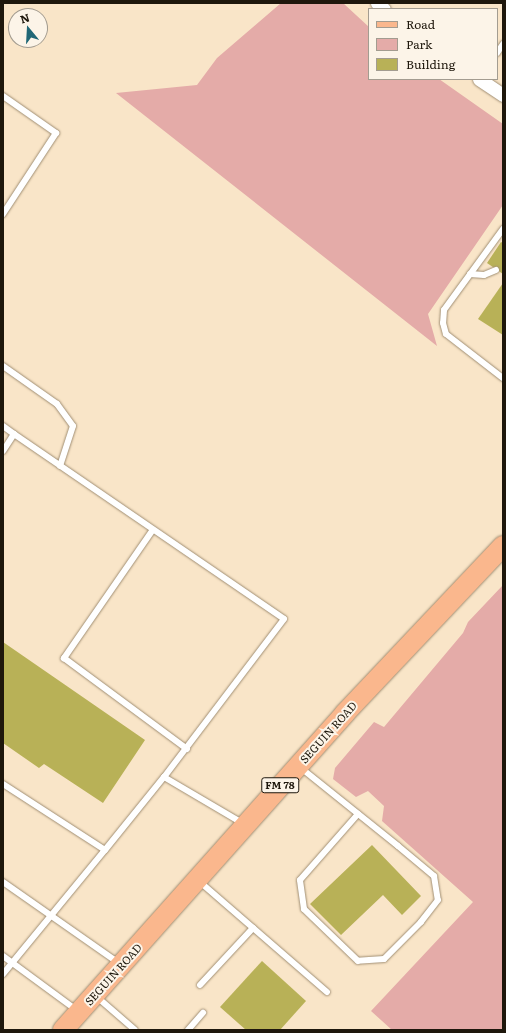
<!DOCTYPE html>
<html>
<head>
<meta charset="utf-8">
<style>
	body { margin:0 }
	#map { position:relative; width:506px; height:1033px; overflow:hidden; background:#f9e5c8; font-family:Literata,serif }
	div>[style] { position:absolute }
	.green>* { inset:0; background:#e4aba8 }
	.building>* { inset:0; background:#b8b157 }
	.roads { filter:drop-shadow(0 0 1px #a18f74) drop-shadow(0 0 1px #a18f74) }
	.service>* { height:6px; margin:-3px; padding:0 3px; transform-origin:3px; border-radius:3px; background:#fff }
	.minor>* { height:13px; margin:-6.5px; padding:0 6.5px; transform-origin:6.5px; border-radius:6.5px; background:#fff }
	.primary>* { height:20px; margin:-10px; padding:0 10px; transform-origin:10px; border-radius:10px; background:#fab78d }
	span { translate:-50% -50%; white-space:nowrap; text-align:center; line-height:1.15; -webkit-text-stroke:4px #fcf4e8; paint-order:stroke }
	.shield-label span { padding:1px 3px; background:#fcf4e8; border:1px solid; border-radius:3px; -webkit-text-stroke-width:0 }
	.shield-label { font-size:10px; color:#1e170c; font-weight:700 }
	.street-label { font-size:11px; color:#1e170c }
	.frame { position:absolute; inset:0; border:4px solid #1e170c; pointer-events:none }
	.legend { position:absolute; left:368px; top:8px; width:130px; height:72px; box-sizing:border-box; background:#fcf4e8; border:1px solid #a39c90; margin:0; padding:5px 7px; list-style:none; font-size:12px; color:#1e170c }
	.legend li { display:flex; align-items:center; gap:8px; height:20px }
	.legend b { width:20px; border:1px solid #a39c90 }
	.north { position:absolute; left:8px; top:8px; width:40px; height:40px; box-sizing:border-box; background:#fcf4e8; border:1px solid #a39c90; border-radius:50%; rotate:342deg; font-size:11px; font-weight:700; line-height:16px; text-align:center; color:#1e170c }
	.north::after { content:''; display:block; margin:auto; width:14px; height:18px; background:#206776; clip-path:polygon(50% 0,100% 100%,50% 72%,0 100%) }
</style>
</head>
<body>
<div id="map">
	<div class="green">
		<i style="clip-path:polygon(281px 3px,343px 3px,369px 27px,369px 79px,439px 79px,503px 124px,503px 205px,428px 314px,437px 346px,116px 93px,197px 85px,217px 58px)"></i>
		<i style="clip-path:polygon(503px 585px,503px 1030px,392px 1030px,371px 1011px,473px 902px,382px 821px,384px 806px,368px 791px,356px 797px,333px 779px,335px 768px,374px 722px,384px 727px,463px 633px,468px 622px)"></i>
	</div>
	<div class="building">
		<i style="clip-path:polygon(501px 242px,503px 243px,503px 274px,487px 263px)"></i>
		<i style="clip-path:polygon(503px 283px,503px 335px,478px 319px)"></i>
		<i style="clip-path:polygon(3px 642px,145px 740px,103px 803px,44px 764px,39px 768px,3px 743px)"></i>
		<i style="clip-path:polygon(372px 845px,421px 896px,402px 915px,383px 895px,341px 935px,310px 904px)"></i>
		<i style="clip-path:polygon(262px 961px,306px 1001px,280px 1030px,246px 1030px,220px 1007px)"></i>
	</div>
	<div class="roads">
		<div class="service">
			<i style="left:497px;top:53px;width:11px;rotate:-56deg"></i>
			<i style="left:3px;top:96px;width:65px;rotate:34.9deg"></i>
			<i style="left:56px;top:133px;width:97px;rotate:123.2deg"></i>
			<i style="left:503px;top:229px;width:100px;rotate:126.1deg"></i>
			<i style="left:444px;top:310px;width:13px;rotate:94deg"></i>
			<i style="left:443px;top:323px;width:11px;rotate:75deg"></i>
			<i style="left:446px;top:334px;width:72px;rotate:37.7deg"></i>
			<i style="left:470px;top:274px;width:14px;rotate:4deg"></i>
			<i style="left:484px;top:275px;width:13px;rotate:-23deg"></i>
			<i style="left:3px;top:366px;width:66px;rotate:35.1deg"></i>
			<i style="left:57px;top:404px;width:27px;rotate:54deg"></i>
			<i style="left:73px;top:426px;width:42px;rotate:108deg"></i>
			<i style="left:3px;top:426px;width:14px;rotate:36deg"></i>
			<i style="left:14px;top:434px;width:20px;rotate:123deg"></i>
			<i style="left:14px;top:434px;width:327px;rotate:34.4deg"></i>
			<i style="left:284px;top:619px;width:198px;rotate:127.2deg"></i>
			<i style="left:152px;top:531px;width:155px;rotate:124.7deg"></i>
			<i style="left:64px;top:658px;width:153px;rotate:36.5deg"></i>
			<i style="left:301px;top:768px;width:124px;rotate:38.8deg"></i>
			<i style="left:398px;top:846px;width:47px;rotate:39.8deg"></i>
			<i style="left:434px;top:876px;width:24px;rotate:81deg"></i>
			<i style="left:438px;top:900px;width:28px;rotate:128deg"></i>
			<i style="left:421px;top:922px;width:52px;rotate:135deg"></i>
			<i style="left:384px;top:959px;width:26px;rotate:176deg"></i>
			<i style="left:358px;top:961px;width:75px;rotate:-136.1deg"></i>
			<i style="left:304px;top:909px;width:29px;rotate:-98deg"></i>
			<i style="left:300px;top:880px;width:88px;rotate:-48.7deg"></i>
			<i style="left:3px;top:784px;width:121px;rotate:32.9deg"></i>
			<i style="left:105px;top:850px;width:94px;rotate:-51.1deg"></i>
			<i style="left:164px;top:777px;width:91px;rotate:30.5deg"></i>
			<i style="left:3px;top:882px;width:143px;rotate:35deg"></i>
			<i style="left:200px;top:882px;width:168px;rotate:40.9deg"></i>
			<i style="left:3px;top:956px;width:93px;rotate:36.3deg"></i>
			<i style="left:3px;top:974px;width:161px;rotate:-50.6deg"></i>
			<i style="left:200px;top:985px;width:78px;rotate:-47.1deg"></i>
			<i style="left:97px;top:997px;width:50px;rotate:41deg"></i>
			<i style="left:188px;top:1030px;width:23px;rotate:-49deg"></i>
		</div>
		<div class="minor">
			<i style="left:377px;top:3px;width:9px;rotate:41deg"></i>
			<i style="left:479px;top:79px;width:29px;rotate:34deg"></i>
		</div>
		<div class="primary">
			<i style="left:63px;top:1030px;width:424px;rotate:-48.3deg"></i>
			<i style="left:345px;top:713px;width:230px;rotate:-46.6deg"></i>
		</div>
	</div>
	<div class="shield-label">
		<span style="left:280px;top:785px">FM 78</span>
	</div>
	<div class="street-label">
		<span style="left:328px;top:732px;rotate:-48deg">SEGUIN ROAD</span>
		<span style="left:113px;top:974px;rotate:-48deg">SEGUIN ROAD</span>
	</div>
	<div class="frame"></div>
	<ul class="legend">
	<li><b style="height:5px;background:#fab78d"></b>Road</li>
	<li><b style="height:11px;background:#e4aba8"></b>Park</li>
	<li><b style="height:11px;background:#b8b157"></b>Building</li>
	</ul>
	<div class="north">N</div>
</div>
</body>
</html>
